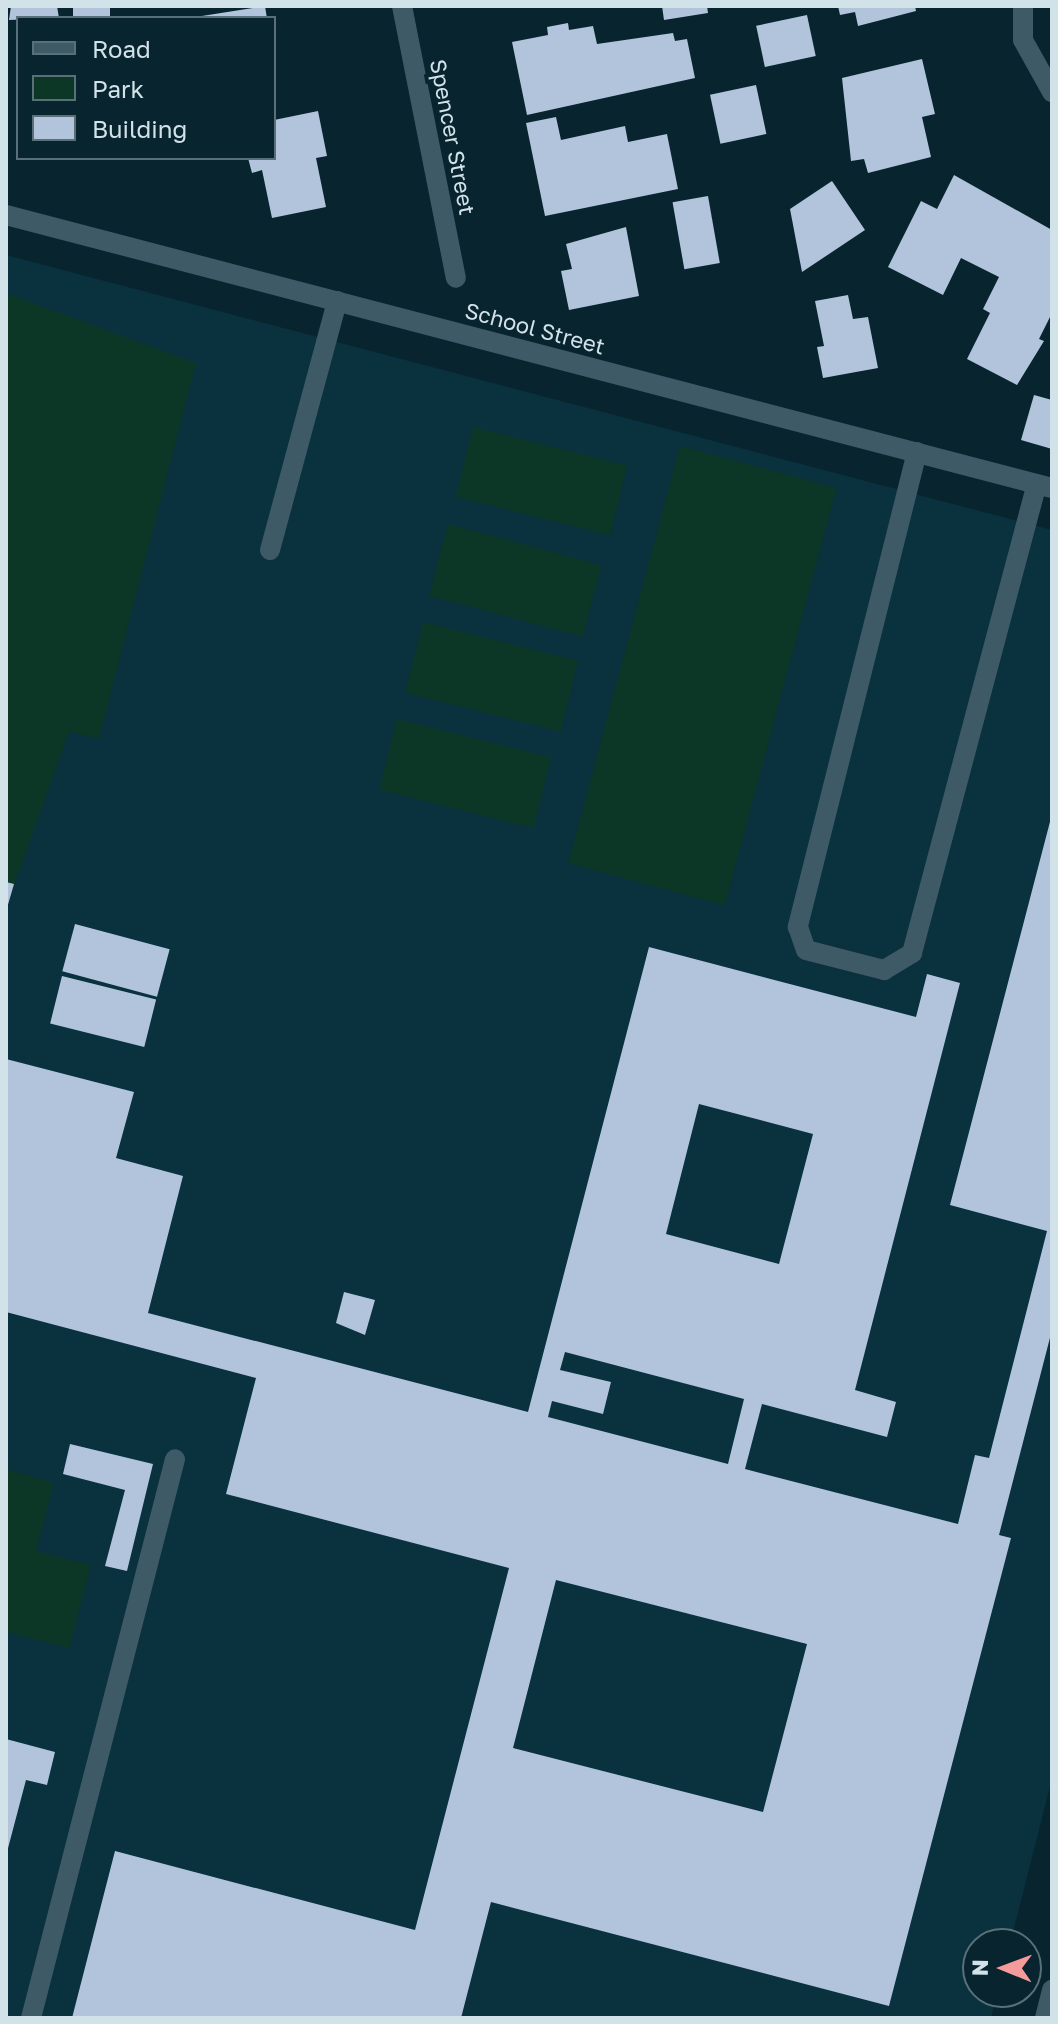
<!DOCTYPE html>
<html>
<head>
<meta charset="utf-8">
<style>
	body { margin:0 }
	#map { position:relative; width:1058px; height:2024px; overflow:hidden; background:#08242f; font-family:"Golos Text",sans-serif }
	div>[style] { position:absolute }
	.built>* { inset:0; background:#09313e }
	.green>* { inset:0; background:#0c3726; transform-origin:0 0 }
	.building>* { inset:0; background:#b2c4db; transform-origin:0 0 }
	.lane>* { height:20px; margin:-10px; padding:0 10px; transform-origin:10px; border-radius:10px; background:#3e5a66 }
	.street>* { height:20px; margin:-10px; padding:0 10px; transform-origin:10px; border-radius:10px; background:#3e5a66 }
	.secondary>* { height:20px; margin:-10px; padding:0 10px; transform-origin:10px; border-radius:10px; background:#3e5a66 }
	span { translate:-50% -50%; white-space:nowrap; text-align:center; line-height:1.15; -webkit-text-stroke:8px #08242f; paint-order:stroke }
	.street-label { font-size:22px; color:#d2e2e9 }
	.frame { position:absolute; inset:0; border:8px solid #d2e2e9; pointer-events:none }
	.legend { position:absolute; left:16px; top:16px; width:260px; height:144px; box-sizing:border-box; background:#08242f; border:2px solid #597079; margin:0; padding:10px 14px; list-style:none; font-size:24px; color:#d2e2e9 }
	.legend li { display:flex; align-items:center; gap:16px; height:40px }
	.legend b { width:40px; border:2px solid #597079 }
	.north { position:absolute; left:962px; top:1928px; width:80px; height:80px; box-sizing:border-box; background:#08242f; border:2px solid #597079; border-radius:50%; rotate:271deg; font-size:22px; font-weight:700; line-height:32px; text-align:center; color:#d2e2e9 }
	.north::after { content:''; display:block; margin:auto; width:28px; height:36px; background:#f59b9b; clip-path:polygon(50% 0,100% 100%,50% 72%,0 100%) }
</style>
</head>
<body>
<div id="map">
	<div class="built">
		<i style="clip-path:polygon(6px 255px,1052px 530px,1052px 1779px,1010px 1944px,978px 1944px,978px 1992px,997px 1992px,991px 2018px,6px 2018px)"></i>
	</div>
	<div class="green">
		<i style="clip-path:polygon(6px 293px,196px 363px,99px 738px,69px 732px,6px 908px)"></i>
		<i style="left:473px;top:427px;width:159px;height:72px;rotate:14deg"></i>
		<i style="left:680px;top:446px;width:162px;height:432px;rotate:15deg"></i>
		<i style="left:448px;top:524px;width:159px;height:74px;rotate:15deg"></i>
		<i style="left:423px;top:622px;width:160px;height:73px;rotate:14deg"></i>
		<i style="left:397px;top:719px;width:159px;height:73px;rotate:14deg"></i>
		<i style="clip-path:polygon(6px 1469px,54px 1483px,36px 1551px,91px 1565px,69px 1648px,6px 1632px)"></i>
	</div>
	<div class="building">
		<i style="clip-path:polygon(11px 6px,57px 6px,59px 18px,9px 20px)"></i>
		<i style="left:73px;top:6px;width:37px;height:12px"></i>
		<i style="left:265px;top:6px;width:12px;height:130px;rotate:81deg"></i>
		<i style="clip-path:polygon(662px 6px,707px 6px,708px 13px,664px 20px)"></i>
		<i style="clip-path:polygon(838px 6px,915px 6px,916px 11px,858px 26px,855px 12px,840px 15px)"></i>
		<i style="left:807px;top:15px;width:42px;height:52px;rotate:78deg"></i>
		<i style="clip-path:polygon(568px 23px,569px 30px,593px 26px,597px 44px,673px 33px,675px 41px,687px 39px,695px 78px,527px 115px,512px 42px,548px 35px,547px 27px)"></i>
		<i style="clip-path:polygon(922px 59px,935px 114px,922px 117px,931px 157px,868px 173px,864px 159px,851px 161px,842px 78px)"></i>
		<i style="left:756px;top:85px;width:50px;height:47px;rotate:78deg"></i>
		<i style="clip-path:polygon(318px 111px,327px 156px,316px 158px,326px 207px,272px 218px,262px 170px,252px 173px,248px 158px,274px 158px,274px 120px)"></i>
		<i style="clip-path:polygon(556px 117px,561px 140px,625px 126px,628px 142px,667px 134px,678px 189px,545px 216px,526px 123px)"></i>
		<i style="clip-path:polygon(954px 175px,1052px 230px,1052px 313px,1039px 339px,1044px 341px,1017px 385px,967px 359px,990px 313px,983px 309px,999px 277px,961px 258px,943px 295px,888px 267px,921px 201px,937px 209px)"></i>
		<i style="clip-path:polygon(832px 181px,865px 230px,802px 272px,790px 209px)"></i>
		<i style="left:708px;top:196px;width:68px;height:36px;rotate:80deg"></i>
		<i style="clip-path:polygon(626px 227px,639px 296px,569px 310px,561px 271px,572px 269px,566px 244px)"></i>
		<i style="clip-path:polygon(848px 295px,853px 319px,868px 317px,878px 368px,823px 378px,817px 347px,824px 346px,815px 301px)"></i>
		<i style="clip-path:polygon(1034px 395px,1052px 400px,1052px 449px,1021px 440px)"></i>
		<i style="clip-path:polygon(evenodd,1052px 814px,1052px 1330px,999px 1535px,1011px 1538px,889px 2006px,491px 1902px,461px 2018px,72px 2018px,115px 1851px,415px 1930px,509px 1568px,226px 1494px,256px 1378px,6px 1312px,6px 1059px,134px 1092px,116px 1158px,183px 1176px,148px 1313px,528px 1412px,649px 947px,916px 1017px,927px 974px,960px 983px,855px 1390px,896px 1402px,887px 1437px,762px 1404px,745px 1469px,958px 1524px,975px 1455px,989px 1458px,1047px 1231px,950px 1205px,1052px 814px,699px 1104px,813px 1134px,779px 1264px,666px 1234px,699px 1104px,1052px 814px,565px 1352px,744px 1399px,728px 1464px,548px 1417px,552px 1401px,603px 1414px,611px 1382px,560px 1370px,565px 1352px,1052px 814px,556px 1580px,807px 1644px,763px 1812px,513px 1748px,556px 1580px)"></i>
		<i style="clip-path:polygon(6px 882px,14px 884px,7px 908px,6px 908px)"></i>
		<i style="left:75px;top:924px;width:98px;height:49px;rotate:15deg"></i>
		<i style="left:62px;top:976px;width:97px;height:49px;rotate:14deg"></i>
		<i style="clip-path:polygon(344px 1292px,375px 1300px,365px 1335px,336px 1323px)"></i>
		<i style="clip-path:polygon(70px 1444px,153px 1464px,127px 1571px,105px 1566px,125px 1490px,63px 1474px)"></i>
		<i style="clip-path:polygon(6px 1739px,55px 1752px,47px 1785px,26px 1780px,7px 1852px)"></i>
	</div>
	<div class="lane">
		<i style="left:917px;top:452px;width:490px;rotate:104.1deg"></i>
		<i style="left:798px;top:927px;width:24px;rotate:71deg"></i>
		<i style="left:806px;top:950px;width:81px;rotate:14.4deg"></i>
		<i style="left:884px;top:970px;width:33px;rotate:-31deg"></i>
		<i style="left:912px;top:953px;width:485px;rotate:-75.1deg"></i>
		<i style="left:270px;top:550px;width:258px;rotate:-74.9deg"></i>
		<i style="left:31px;top:2018px;width:577px;rotate:-75.55deg"></i>
	</div>
	<div class="street">
		<i style="left:402px;top:6px;width:277px;rotate:78.8deg"></i>
		<i style="left:1023px;top:6px;width:34px;rotate:90deg"></i>
		<i style="left:1023px;top:40px;width:60px;rotate:60.9deg"></i>
		<i style="left:6px;top:215px;width:1081px;rotate:14.63deg"></i>
	</div>
	<div class="secondary">
		<i style="left:1045px;top:2018px;width:29px;rotate:-76deg"></i>
	</div>
	<div class="street-label">
		<span style="left:453px;top:137px;rotate:79deg">Spencer Street</span>
		<span style="left:535px;top:328px;rotate:15deg">School Street</span>
	</div>
	<div class="frame"></div>
	<ul class="legend">
	<li><b style="height:10px;background:#3e5a66"></b>Road</li>
	<li><b style="height:22px;background:#0c3726"></b>Park</li>
	<li><b style="height:22px;background:#b2c4db"></b>Building</li>
	</ul>
	<div class="north">N</div>
</div>
</body>
</html>
